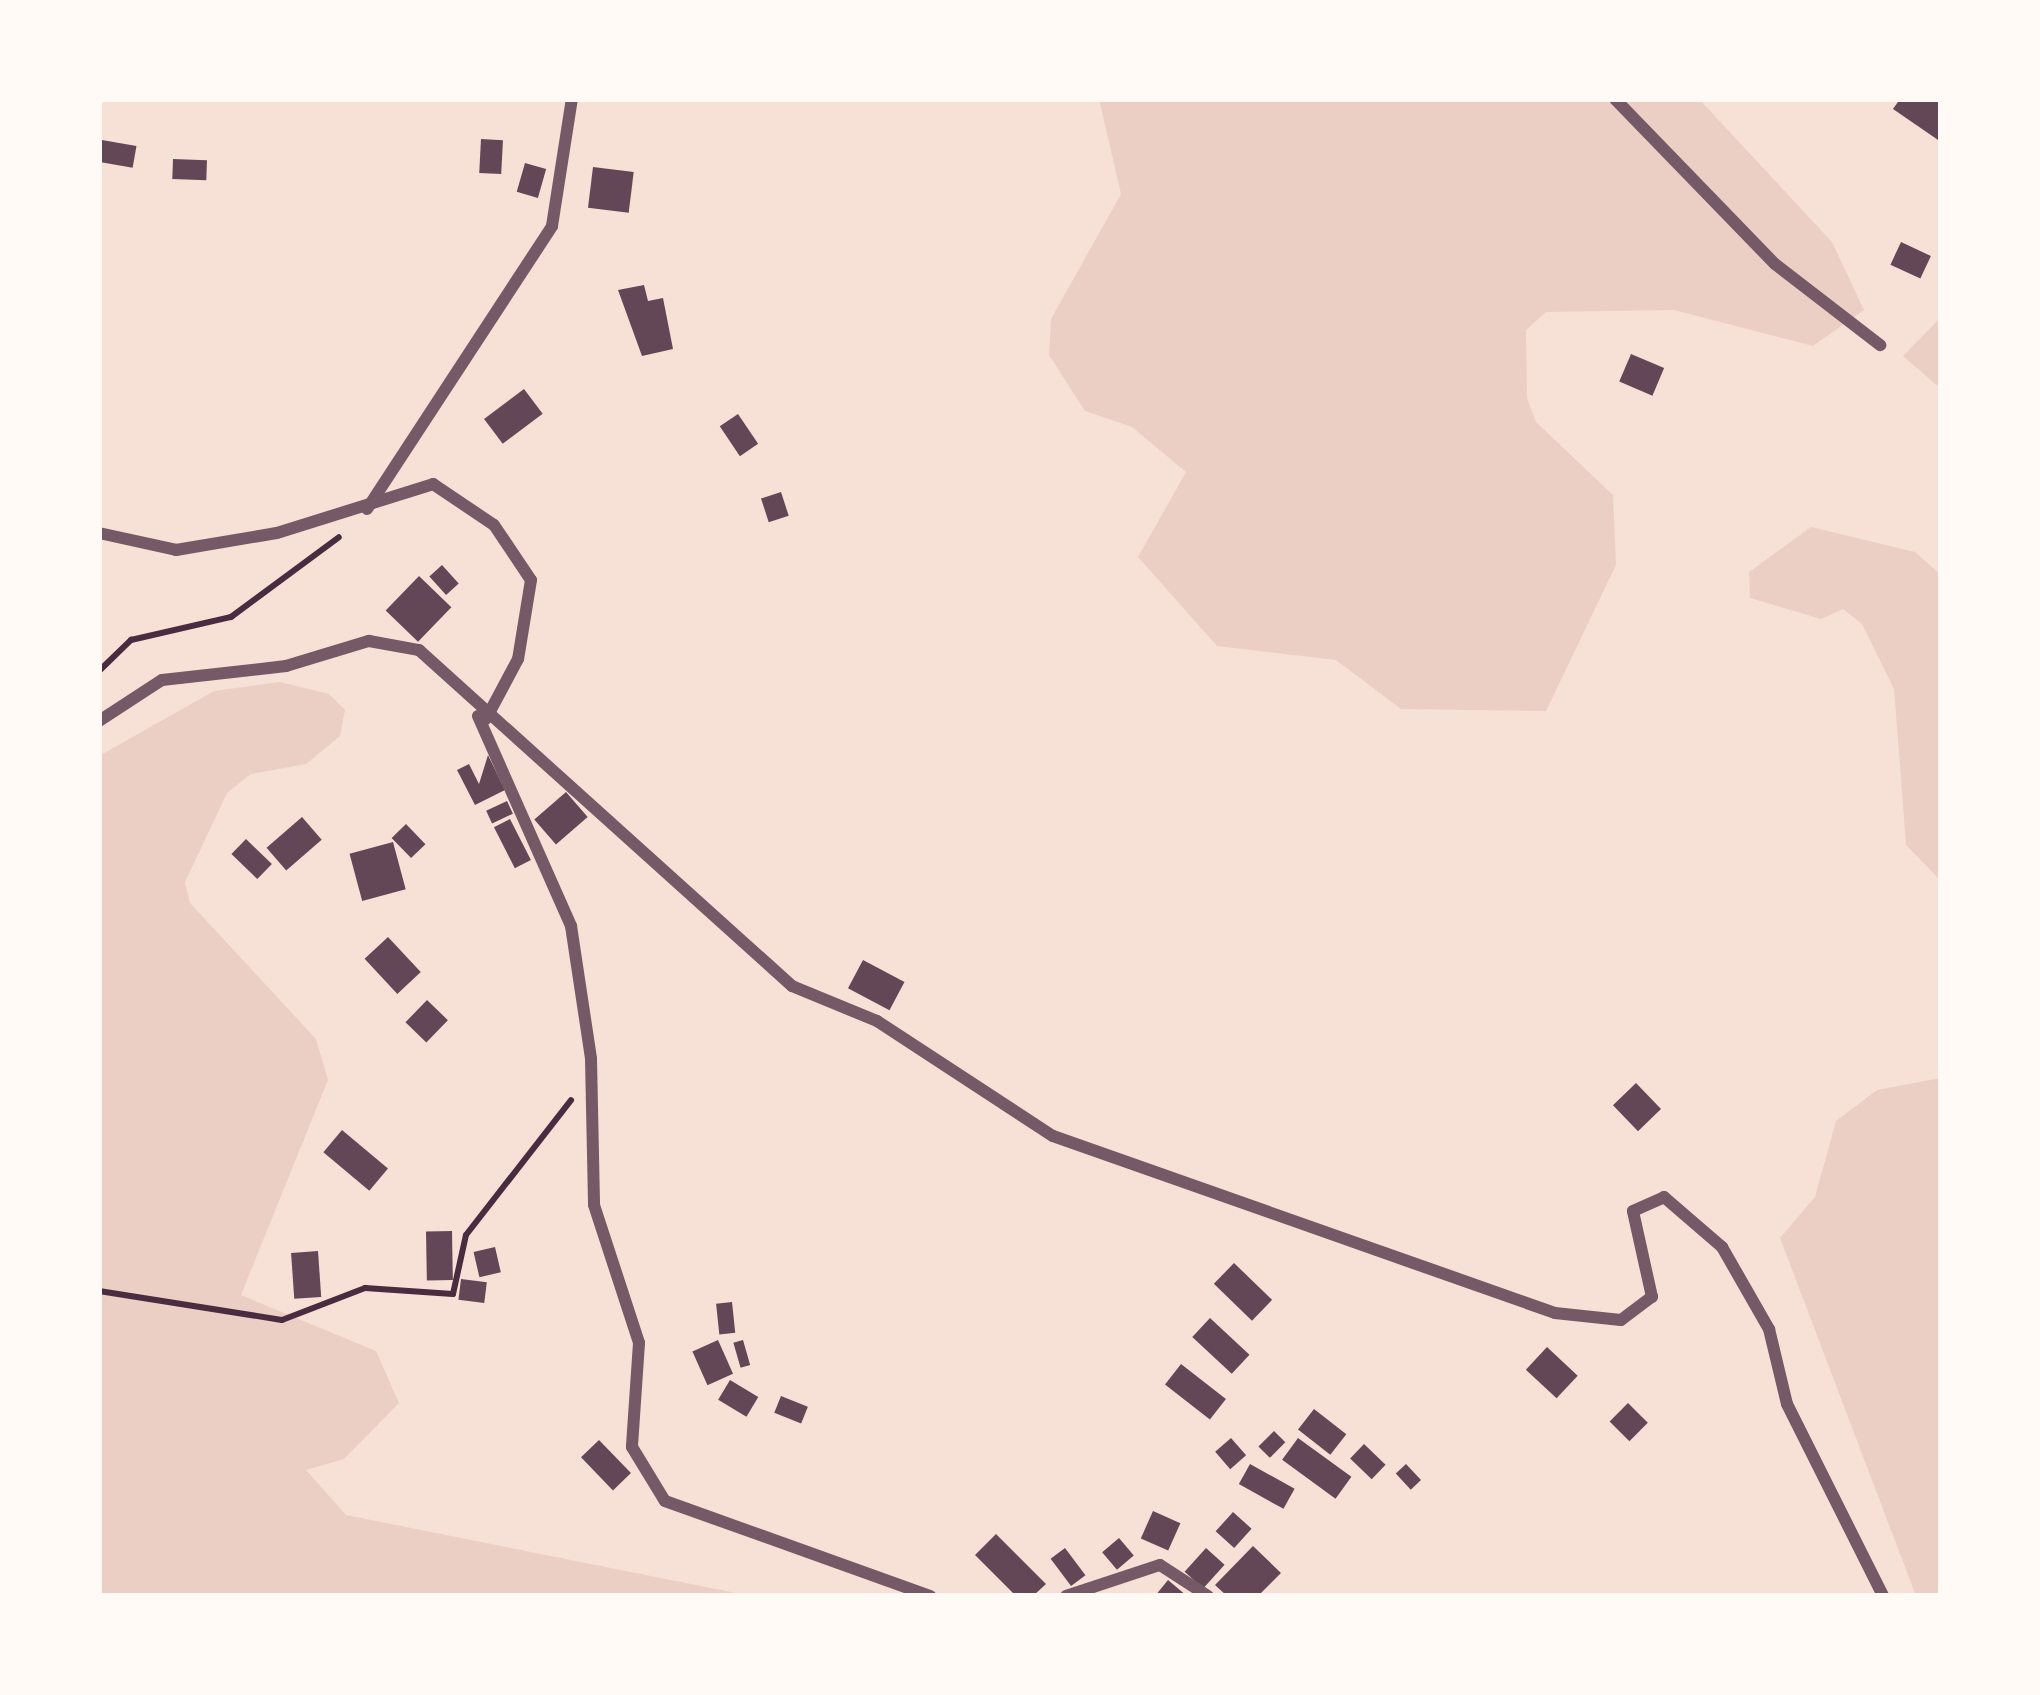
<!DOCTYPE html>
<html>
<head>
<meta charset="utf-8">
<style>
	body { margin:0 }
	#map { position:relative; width:2040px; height:1695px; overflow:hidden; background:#f7e1d7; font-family:Helvetica,sans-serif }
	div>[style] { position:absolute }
	.green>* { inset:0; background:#ebcfc5 }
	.building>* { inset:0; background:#644757; transform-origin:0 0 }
	.path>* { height:6px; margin:-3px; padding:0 3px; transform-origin:3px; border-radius:3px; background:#4a2c40 }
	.minor>* { height:12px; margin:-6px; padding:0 6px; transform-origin:6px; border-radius:6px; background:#755966 }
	span { translate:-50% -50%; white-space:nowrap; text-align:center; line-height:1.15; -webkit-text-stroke:10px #fffaf5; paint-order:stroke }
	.frame { position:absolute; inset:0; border:102px solid #fffaf5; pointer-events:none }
</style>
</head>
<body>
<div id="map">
	<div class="green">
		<i style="clip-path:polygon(1099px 99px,1699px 99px,1832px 242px,1864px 310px,1813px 346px,1674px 310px,1546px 312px,1526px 330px,1527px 398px,1536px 422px,1613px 495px,1616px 565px,1546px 711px,1401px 709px,1336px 660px,1217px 646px,1138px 557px,1186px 472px,1132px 427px,1085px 411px,1049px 355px,1051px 319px,1121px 194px)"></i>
		<i style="clip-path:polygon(1941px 317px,1941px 389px,1903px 356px)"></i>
		<i style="clip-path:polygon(1811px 527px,1915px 552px,1941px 575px,1941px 881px,1906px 845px,1894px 689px,1862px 624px,1843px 609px,1821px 619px,1750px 598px,1749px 572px)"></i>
		<i style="clip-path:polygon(280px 682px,329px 694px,345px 710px,340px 736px,306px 764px,251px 774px,227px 793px,185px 882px,190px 903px,316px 1039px,328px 1080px,241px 1295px,376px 1351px,399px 1403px,344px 1459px,306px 1470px,346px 1515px,751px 1596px,99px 1596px,99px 756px,214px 691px)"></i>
		<i style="clip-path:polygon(1941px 1078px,1941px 1596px,1916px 1596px,1780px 1238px,1815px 1197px,1836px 1121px,1877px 1090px)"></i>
	</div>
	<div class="building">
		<i style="clip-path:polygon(1900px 99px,1941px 99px,1941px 142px,1893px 109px)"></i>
		<i style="left:481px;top:139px;width:22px;height:34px;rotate:3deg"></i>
		<i style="left:102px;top:140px;width:35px;height:22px;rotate:10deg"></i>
		<i style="left:173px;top:159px;width:34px;height:20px;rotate:2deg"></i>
		<i style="left:525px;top:163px;width:22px;height:30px;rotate:16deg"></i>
		<i style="left:593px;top:167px;width:41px;height:41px;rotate:7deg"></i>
		<i style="left:1901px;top:242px;width:33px;height:25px;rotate:25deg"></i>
		<i style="clip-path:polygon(644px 285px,648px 301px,663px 298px,673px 349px,642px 356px,618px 290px)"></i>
		<i style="left:1631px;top:354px;width:36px;height:30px;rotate:23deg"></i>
		<i style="left:524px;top:389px;width:31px;height:50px;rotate:53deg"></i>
		<i style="left:738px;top:414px;width:36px;height:22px;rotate:56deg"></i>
		<i style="left:781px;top:492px;width:25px;height:21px;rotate:72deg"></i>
		<i style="left:442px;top:565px;width:25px;height:17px;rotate:48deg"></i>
		<i style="left:419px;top:576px;width:45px;height:48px;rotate:44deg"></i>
		<i style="clip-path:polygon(488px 755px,505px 790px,475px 805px,457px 770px,469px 764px,479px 784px)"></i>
		<i style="left:566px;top:792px;width:33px;height:42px;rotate:49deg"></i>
		<i style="left:507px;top:801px;width:14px;height:23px;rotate:65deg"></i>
		<i style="left:302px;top:817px;width:30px;height:47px;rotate:49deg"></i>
		<i style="left:510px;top:819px;width:46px;height:18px;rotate:63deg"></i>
		<i style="left:406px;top:824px;width:28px;height:20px;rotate:46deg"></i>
		<i style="left:246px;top:839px;width:36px;height:21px;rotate:44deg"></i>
		<i style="left:393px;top:842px;width:49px;height:45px;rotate:75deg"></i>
		<i style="left:388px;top:937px;width:48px;height:32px;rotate:47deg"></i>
		<i style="left:863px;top:960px;width:47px;height:32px;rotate:28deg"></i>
		<i style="left:427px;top:1000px;width:29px;height:31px;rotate:44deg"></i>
		<i style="left:1636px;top:1083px;width:36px;height:32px;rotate:46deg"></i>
		<i style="left:342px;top:1130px;width:60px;height:29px;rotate:40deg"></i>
		<i style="left:452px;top:1231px;width:49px;height:26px;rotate:89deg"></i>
		<i style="left:495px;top:1247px;width:26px;height:22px;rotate:77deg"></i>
		<i style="left:318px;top:1251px;width:46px;height:27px;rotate:86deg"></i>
		<i style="left:1234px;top:1263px;width:53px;height:29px;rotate:44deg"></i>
		<i style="left:461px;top:1279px;width:26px;height:21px;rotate:7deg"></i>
		<i style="left:732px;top:1302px;width:31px;height:16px;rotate:84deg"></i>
		<i style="left:1210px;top:1318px;width:54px;height:26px;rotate:43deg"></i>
		<i style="left:718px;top:1340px;width:37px;height:28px;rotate:66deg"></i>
		<i style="left:743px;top:1340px;width:26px;height:10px;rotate:74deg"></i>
		<i style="left:1547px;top:1347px;width:42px;height:31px;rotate:43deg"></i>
		<i style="left:1181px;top:1364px;width:57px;height:26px;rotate:38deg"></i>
		<i style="left:730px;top:1380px;width:33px;height:23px;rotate:31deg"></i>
		<i style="left:781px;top:1396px;width:29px;height:18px;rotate:22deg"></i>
		<i style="left:1628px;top:1403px;width:28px;height:26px;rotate:45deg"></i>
		<i style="left:1314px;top:1409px;width:41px;height:26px;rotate:38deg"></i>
		<i style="left:1274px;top:1431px;width:16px;height:22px;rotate:45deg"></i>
		<i style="left:1231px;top:1438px;width:23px;height:21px;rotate:49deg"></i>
		<i style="left:1298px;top:1438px;width:66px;height:27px;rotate:36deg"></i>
		<i style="left:599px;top:1440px;width:46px;height:25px;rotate:46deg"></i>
		<i style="left:1364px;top:1444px;width:30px;height:20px;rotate:44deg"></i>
		<i style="left:1250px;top:1464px;width:51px;height:23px;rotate:29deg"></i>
		<i style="left:1406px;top:1464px;width:22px;height:14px;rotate:47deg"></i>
		<i style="left:1153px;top:1511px;width:30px;height:30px;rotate:24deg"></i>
		<i style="left:1233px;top:1512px;width:25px;height:26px;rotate:42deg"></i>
		<i style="clip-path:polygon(996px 1534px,1046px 1584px,1033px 1596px,1016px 1596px,975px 1555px)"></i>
		<i style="left:1119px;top:1538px;width:23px;height:22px;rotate:50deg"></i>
		<i style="clip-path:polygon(1253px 1546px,1281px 1573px,1258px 1596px,1227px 1596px,1215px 1585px)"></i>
		<i style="left:1065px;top:1548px;width:34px;height:18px;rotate:53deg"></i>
		<i style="left:1206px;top:1548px;width:25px;height:32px;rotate:42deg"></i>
		<i style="clip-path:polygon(1168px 1580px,1187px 1596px,1155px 1596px)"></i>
	</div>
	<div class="path">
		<i style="left:99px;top:671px;width:45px;rotate:-44.1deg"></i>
		<i style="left:131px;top:640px;width:103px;rotate:-13deg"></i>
		<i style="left:231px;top:617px;width:134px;rotate:-36.5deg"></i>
		<i style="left:99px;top:1291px;width:185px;rotate:9deg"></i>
		<i style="left:282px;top:1320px;width:89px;rotate:-21.1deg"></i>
		<i style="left:365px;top:1288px;width:88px;rotate:3.9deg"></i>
		<i style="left:453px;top:1294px;width:60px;rotate:-77.6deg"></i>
		<i style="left:466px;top:1235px;width:171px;rotate:-52.1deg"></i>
	</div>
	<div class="minor">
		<i style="left:1615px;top:99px;width:230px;rotate:45.9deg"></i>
		<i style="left:1775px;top:264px;width:133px;rotate:37.6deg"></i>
		<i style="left:367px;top:509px;width:338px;rotate:-56.8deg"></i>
		<i style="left:552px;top:226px;width:129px;rotate:-81.1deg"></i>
		<i style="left:99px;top:533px;width:79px;rotate:12.4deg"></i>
		<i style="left:176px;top:550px;width:102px;rotate:-9.6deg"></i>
		<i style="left:277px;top:533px;width:164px;rotate:-17.4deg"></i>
		<i style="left:433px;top:484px;width:73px;rotate:33.9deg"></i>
		<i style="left:494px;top:525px;width:66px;rotate:56.1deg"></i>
		<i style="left:531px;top:580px;width:80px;rotate:99.3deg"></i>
		<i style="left:518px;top:659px;width:68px;rotate:118.1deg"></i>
		<i style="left:478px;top:716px;width:230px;rotate:66.1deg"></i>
		<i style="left:571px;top:926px;width:134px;rotate:81.4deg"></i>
		<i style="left:591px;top:1059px;width:146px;rotate:88.8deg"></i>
		<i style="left:594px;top:1205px;width:145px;rotate:71.9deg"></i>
		<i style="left:639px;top:1343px;width:104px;rotate:93.9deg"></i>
		<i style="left:632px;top:1447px;width:63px;rotate:58.6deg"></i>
		<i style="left:665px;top:1501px;width:282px;rotate:19.7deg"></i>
		<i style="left:99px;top:721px;width:75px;rotate:-33.1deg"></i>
		<i style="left:162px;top:680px;width:125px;rotate:-6.4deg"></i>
		<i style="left:286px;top:666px;width:87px;rotate:-16.8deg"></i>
		<i style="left:369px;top:641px;width:51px;rotate:10.2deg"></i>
		<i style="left:419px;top:650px;width:502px;rotate:42.01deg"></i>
		<i style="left:792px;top:986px;width:92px;rotate:22.4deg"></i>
		<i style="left:877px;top:1021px;width:210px;rotate:33.2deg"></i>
		<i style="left:1053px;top:1136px;width:532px;rotate:19.42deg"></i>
		<i style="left:1555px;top:1313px;width:66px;rotate:6.1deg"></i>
		<i style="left:1621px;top:1320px;width:39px;rotate:-37deg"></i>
		<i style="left:1652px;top:1297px;width:88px;rotate:-102.5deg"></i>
		<i style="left:1633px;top:1211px;width:34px;rotate:-24deg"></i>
		<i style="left:1664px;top:1197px;width:77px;rotate:40.8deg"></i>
		<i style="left:1722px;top:1247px;width:95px;rotate:60.2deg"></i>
		<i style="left:1769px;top:1329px;width:77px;rotate:76.5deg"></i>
		<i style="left:1787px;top:1404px;width:215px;rotate:63.4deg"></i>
		<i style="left:1066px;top:1596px;width:99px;rotate:-18.3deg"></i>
		<i style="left:1160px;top:1565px;width:57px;rotate:32.9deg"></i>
	</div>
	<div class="frame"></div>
</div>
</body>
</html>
